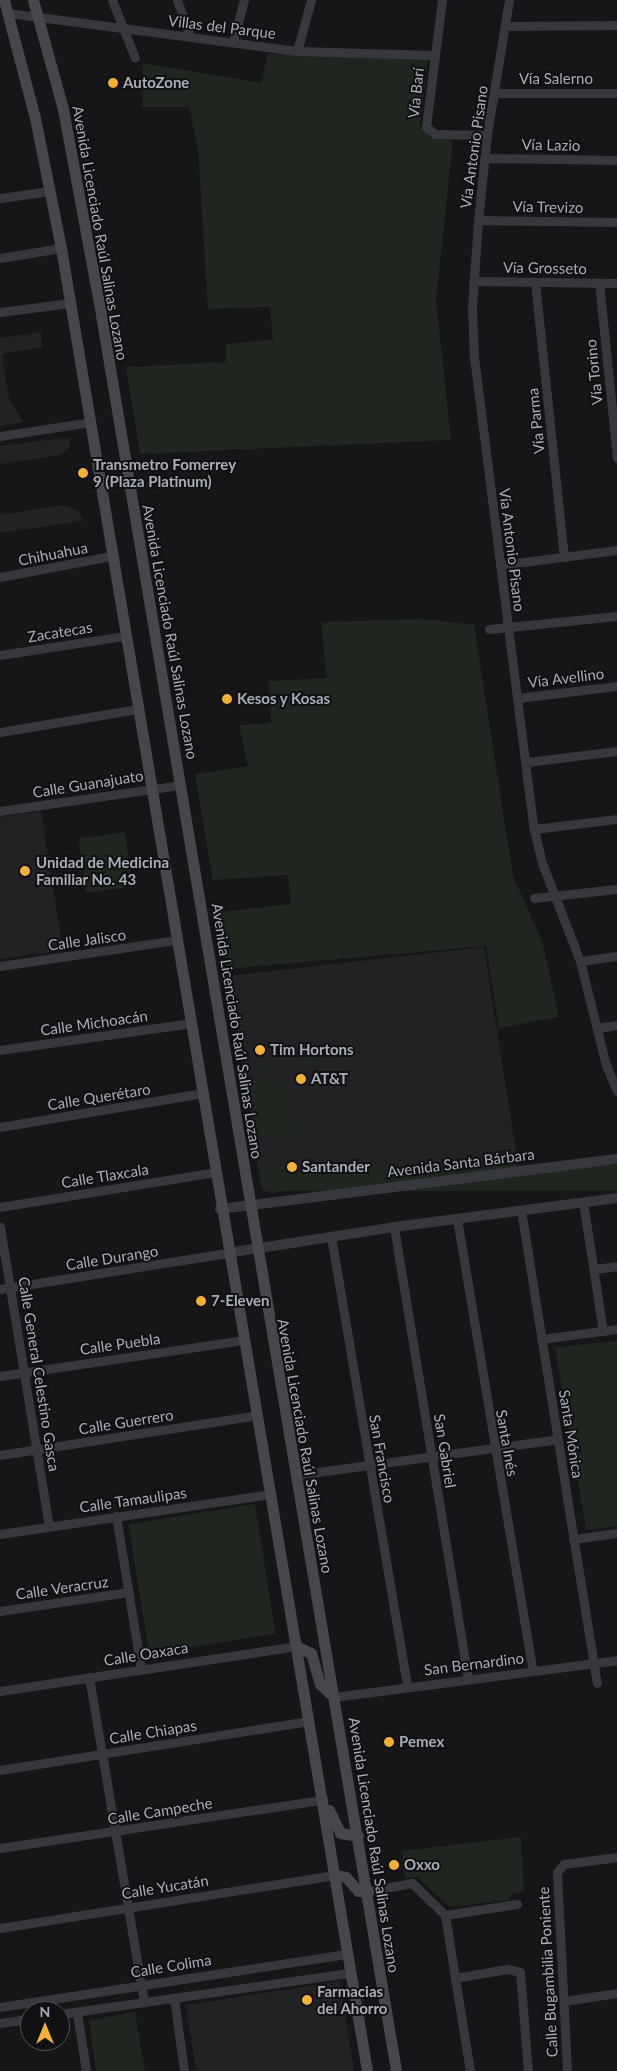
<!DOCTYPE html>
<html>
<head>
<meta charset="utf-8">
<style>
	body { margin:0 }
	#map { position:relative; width:617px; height:2071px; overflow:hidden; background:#161618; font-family:Lato,sans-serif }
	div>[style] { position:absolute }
	.built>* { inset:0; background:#222225 }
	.green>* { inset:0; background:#1e261f; transform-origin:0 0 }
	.minor>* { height:9px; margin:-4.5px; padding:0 4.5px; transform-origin:4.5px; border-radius:4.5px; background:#37383d }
	.tertiary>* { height:10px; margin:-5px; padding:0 5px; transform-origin:5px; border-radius:5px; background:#37383d }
	.secondary>* { height:11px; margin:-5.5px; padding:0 5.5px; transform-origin:5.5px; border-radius:5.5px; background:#45474d }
	.dots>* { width:14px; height:14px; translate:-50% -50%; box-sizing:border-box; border:2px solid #111113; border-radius:50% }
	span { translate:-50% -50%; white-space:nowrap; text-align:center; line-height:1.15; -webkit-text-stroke:4px #111113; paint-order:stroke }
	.street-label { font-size:15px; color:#a8adb8 }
	.poi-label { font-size:15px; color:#a8adb8; font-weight:700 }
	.left { translate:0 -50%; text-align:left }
	.north { position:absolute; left:20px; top:2001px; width:50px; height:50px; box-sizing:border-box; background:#111113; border:1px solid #4d4f55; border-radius:50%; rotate:0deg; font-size:14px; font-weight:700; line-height:20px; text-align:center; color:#a8adb8 }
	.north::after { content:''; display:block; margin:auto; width:18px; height:22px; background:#f2b134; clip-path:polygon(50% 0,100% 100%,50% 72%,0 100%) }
</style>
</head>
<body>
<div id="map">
	<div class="built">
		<i style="clip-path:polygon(41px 332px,42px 347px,2px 354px,9px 398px,23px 422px,0 426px,0 338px)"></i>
		<i style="clip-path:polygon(71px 437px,70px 446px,61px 455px,0 464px,0 446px)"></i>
		<i style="clip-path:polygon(65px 505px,80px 513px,83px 521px,0 533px,0 511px,4px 514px)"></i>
		<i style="clip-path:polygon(41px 811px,63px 950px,0 959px,0 817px)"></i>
		<i style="clip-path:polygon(484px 947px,518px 1164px,270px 1193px,261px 1187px,228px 976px)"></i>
		<i style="clip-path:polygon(340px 1981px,354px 2071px,196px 2071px,186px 2005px)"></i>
	</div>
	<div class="green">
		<i style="clip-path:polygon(268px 54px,428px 59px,420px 126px,431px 138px,453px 141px,436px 300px,451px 440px,140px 454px,126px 367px,226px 362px,226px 344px,273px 340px,270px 307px,208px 309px,198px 148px,189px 107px,142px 107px,143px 63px,261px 83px)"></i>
		<i style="clip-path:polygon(424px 619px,474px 625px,513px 876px,542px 941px,559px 1017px,499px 1028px,486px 946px,227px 969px,219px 912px,291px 904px,288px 875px,213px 880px,195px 774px,248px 766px,239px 725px,271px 723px,269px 681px,327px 678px,321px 622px)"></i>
		<i style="left:125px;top:832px;width:55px;height:47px;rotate:82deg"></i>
		<i style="clip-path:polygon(321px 1059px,321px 1065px,286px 1066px,286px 1061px)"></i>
		<i style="clip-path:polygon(258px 1062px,279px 1062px,280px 1071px,260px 1072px)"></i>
		<i style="clip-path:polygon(277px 1075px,282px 1077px,288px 1106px,301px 1134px,294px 1137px,258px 1136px,247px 1085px,257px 1078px)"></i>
		<i style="left:617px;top:1165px;width:26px;height:354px;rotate:90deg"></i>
		<i style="clip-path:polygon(617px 1341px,617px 1526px,586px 1530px,555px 1347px)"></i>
		<i style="left:255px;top:1504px;width:131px;height:128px;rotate:81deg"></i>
		<i style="clip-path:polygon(521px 1837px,524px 1891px,511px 1894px,509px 1900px,450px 1907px,417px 1877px,405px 1878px,402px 1851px)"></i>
		<i style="clip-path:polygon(135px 2012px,145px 2071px,96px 2071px,89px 2020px)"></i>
	</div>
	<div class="minor">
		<i style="left:112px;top:0;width:62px;rotate:68.4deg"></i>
		<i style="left:177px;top:0;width:38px;rotate:70deg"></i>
		<i style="left:442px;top:0;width:128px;rotate:97.2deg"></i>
		<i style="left:426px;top:127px;width:11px;rotate:38deg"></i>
		<i style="left:435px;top:134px;width:52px;rotate:1.1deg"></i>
		<i style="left:509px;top:0;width:137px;rotate:99.3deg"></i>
		<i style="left:487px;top:135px;width:85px;rotate:96deg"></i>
		<i style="left:478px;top:220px;width:88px;rotate:93.9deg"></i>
		<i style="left:472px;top:308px;width:49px;rotate:87.7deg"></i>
		<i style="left:474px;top:357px;width:476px;rotate:82.8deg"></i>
		<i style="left:534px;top:829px;width:35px;rotate:77deg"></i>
		<i style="left:542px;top:863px;width:105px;rotate:68.8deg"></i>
		<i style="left:580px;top:961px;width:107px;rotate:76deg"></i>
		<i style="left:606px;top:1065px;width:28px;rotate:67deg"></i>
		<i style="left:8px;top:13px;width:291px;rotate:7.5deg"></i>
		<i style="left:297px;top:51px;width:137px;rotate:1.7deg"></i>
		<i style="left:505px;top:26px;width:112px;rotate:-0.5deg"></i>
		<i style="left:233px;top:41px;width:42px;rotate:-75deg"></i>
		<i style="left:297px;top:51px;width:53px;rotate:-74.6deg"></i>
		<i style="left:495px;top:93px;width:122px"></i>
		<i style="left:484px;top:158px;width:133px;rotate:0.9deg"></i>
		<i style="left:0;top:198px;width:51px;rotate:-7.8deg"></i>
		<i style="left:478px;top:220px;width:139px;rotate:0.8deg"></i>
		<i style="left:0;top:258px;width:62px;rotate:-9.3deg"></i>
		<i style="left:473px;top:281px;width:144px;rotate:0.8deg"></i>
		<i style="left:535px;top:282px;width:277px;rotate:84deg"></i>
		<i style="left:599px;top:283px;width:176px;rotate:84.1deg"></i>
		<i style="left:0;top:312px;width:71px;rotate:-7.3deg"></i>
		<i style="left:0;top:436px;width:91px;rotate:-8.8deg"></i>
		<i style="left:500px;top:565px;width:118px;rotate:-7.3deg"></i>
		<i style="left:0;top:577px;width:113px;rotate:-10.7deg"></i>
		<i style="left:489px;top:629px;width:129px;rotate:-5.8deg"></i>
		<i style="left:0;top:655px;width:125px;rotate:-8.7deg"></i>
		<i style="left:518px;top:698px;width:100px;rotate:-6.9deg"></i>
		<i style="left:0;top:732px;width:139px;rotate:-9.5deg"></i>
		<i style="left:527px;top:762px;width:91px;rotate:-7deg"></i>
		<i style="left:0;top:811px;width:183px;rotate:-8.2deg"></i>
		<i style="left:534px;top:829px;width:84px;rotate:-6.9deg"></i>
		<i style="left:534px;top:898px;width:83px;rotate:-6.2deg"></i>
		<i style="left:580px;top:961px;width:37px;rotate:-8deg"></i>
		<i style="left:0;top:966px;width:179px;rotate:-8.4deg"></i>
		<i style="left:597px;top:1028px;width:20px;rotate:-9deg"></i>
		<i style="left:0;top:1050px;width:194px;rotate:-8deg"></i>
		<i style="left:0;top:1127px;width:206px;rotate:-9.5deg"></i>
		<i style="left:583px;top:1202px;width:131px;rotate:81.2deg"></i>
		<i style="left:0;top:1207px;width:218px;rotate:-9.2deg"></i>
		<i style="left:521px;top:1210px;width:479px;rotate:80.9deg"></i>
		<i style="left:457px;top:1219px;width:458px;rotate:80.5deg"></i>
		<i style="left:0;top:1227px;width:304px;rotate:80.7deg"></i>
		<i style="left:394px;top:1227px;width:458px;rotate:80.7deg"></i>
		<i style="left:331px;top:1236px;width:457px;rotate:80.4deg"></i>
		<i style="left:594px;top:1269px;width:23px;rotate:-7deg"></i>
		<i style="left:0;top:1289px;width:230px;rotate:-9deg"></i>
		<i style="left:541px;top:1339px;width:77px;rotate:-7.5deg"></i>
		<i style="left:0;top:1376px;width:247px;rotate:-8.4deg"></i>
		<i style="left:0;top:1455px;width:260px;rotate:-8.8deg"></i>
		<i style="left:296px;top:1475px;width:264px;rotate:-7.8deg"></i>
		<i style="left:116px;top:1516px;width:154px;rotate:80.7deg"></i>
		<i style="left:0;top:1534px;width:274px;rotate:-8.4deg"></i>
		<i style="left:573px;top:1539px;width:44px;rotate:-7.8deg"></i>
		<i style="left:0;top:1611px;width:130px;rotate:-8.4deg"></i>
		<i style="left:89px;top:1677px;width:330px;rotate:80.4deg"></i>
		<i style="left:0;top:1691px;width:299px;rotate:-8.6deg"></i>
		<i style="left:334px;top:1697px;width:285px;rotate:-7.4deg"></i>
		<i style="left:0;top:1770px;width:313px;rotate:-9deg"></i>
		<i style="left:0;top:1848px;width:327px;rotate:-8.5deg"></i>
		<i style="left:368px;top:1891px;width:45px;rotate:-10.3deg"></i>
		<i style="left:412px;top:1883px;width:46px;rotate:44.1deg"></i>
		<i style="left:445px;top:1915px;width:158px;rotate:80.9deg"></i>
		<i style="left:445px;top:1915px;width:73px;rotate:-8.7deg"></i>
		<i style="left:0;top:1928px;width:339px;rotate:-9deg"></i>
		<i style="left:455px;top:1978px;width:53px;rotate:-9.8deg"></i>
		<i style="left:507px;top:1969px;width:13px;rotate:13deg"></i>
		<i style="left:520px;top:1972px;width:99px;rotate:85.4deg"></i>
		<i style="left:174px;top:1998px;width:74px;rotate:82.2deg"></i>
		<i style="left:564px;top:2001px;width:54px;rotate:-8.6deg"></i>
		<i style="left:0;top:2007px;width:350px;rotate:-8.7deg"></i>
		<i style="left:77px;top:2012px;width:60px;rotate:81.3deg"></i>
		<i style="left:60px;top:2014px;width:292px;rotate:-8.1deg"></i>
		<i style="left:0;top:2023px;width:30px;rotate:-8deg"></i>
		<i style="left:567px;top:2071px;width:199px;rotate:-92.9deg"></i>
		<i style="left:557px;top:1872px;width:11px;rotate:-49deg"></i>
		<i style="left:564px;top:1864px;width:53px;rotate:-7.5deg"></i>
	</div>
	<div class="tertiary">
		<i style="left:220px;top:1209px;width:400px;rotate:-7.2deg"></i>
		<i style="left:227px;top:1253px;width:169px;rotate:-8.8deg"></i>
		<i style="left:394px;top:1227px;width:225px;rotate:-7.4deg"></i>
	</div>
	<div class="secondary">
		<i style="left:4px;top:0;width:122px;rotate:75.3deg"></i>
		<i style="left:35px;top:118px;width:133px;rotate:78.7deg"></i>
		<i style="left:61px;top:248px;width:1849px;rotate:80.47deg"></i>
		<i style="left:33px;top:0;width:113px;rotate:74.6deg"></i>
		<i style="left:63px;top:109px;width:209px;rotate:79.5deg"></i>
		<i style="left:101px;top:315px;width:1781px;rotate:80.46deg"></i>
		<i style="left:296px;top:1646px;width:17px;rotate:25deg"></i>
		<i style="left:311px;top:1653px;width:32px;rotate:74deg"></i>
		<i style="left:320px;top:1684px;width:19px;rotate:43deg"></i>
		<i style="left:329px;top:1810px;width:25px;rotate:64deg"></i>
		<i style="left:340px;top:1833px;width:18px;rotate:9deg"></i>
		<i style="left:335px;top:1875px;width:11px;rotate:10deg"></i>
		<i style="left:346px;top:1877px;width:18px;rotate:49deg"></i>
		<i style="left:358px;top:1891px;width:10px"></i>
	</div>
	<div class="dots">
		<i style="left:113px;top:83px;background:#f2b134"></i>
		<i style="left:83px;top:473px;background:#f2b134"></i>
		<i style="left:227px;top:699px;background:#f2b134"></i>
		<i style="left:25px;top:871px;background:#f2b134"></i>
		<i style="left:260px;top:1050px;background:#f2b134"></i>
		<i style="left:301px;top:1079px;background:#f2b134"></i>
		<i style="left:292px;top:1167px;background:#f2b134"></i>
		<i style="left:201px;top:1301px;background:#f2b134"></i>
		<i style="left:389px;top:1742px;background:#f2b134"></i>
		<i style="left:394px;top:1865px;background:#f2b134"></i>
		<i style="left:307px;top:2000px;background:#f2b134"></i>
	</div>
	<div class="street-label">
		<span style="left:222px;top:27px;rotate:7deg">Villas del Parque</span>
		<span style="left:556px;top:79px">Vía Salerno</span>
		<span style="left:416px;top:93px;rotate:-84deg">Vía Barí</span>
		<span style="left:551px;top:145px;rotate:1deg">Vía Lazio</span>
		<span style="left:474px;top:147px;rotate:-82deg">Vía Antonio Pisano</span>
		<span style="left:548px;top:207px;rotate:1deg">Vía Trevizo</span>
		<span style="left:100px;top:233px;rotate:80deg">Avenida Licenciado Raúl Salinas Lozano</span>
		<span style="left:545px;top:268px;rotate:1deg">Vía Grosseto</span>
		<span style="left:594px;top:372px;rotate:-96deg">Vía Torino</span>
		<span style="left:536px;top:421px;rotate:-96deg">Vía Parma</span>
		<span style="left:512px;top:550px;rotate:83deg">Vía Antonio Pisano</span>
		<span style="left:53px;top:554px;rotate:-11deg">Chihuahua</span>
		<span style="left:60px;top:632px;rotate:-9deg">Zacatecas</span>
		<span style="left:170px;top:632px;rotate:80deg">Avenida Licenciado Raúl Salinas Lozano</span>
		<span style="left:566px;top:678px;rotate:-7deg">Vía Avellino</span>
		<span style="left:88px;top:784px;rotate:-9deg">Calle Guanajuato</span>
		<span style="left:87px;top:940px;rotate:-8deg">Calle Jalisco</span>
		<span style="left:94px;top:1023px;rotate:-8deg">Calle Michoacán</span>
		<span style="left:237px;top:1031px;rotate:81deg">Avenida Licenciado Raúl Salinas Lozano</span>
		<span style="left:99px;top:1097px;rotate:-9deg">Calle Querétaro</span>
		<span style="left:461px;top:1163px;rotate:-7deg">Avenida Santa Bárbara</span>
		<span style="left:105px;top:1176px;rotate:-9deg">Calle Tlaxcala</span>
		<span style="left:112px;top:1258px;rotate:-9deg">Calle Durango</span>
		<span style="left:120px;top:1344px;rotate:-8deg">Calle Puebla</span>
		<span style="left:39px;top:1374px;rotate:81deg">Calle General Celestino Gasca</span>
		<span style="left:126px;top:1422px;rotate:-9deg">Calle Guerrero</span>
		<span style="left:571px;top:1434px;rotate:81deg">Santa Mónica</span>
		<span style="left:507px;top:1443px;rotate:80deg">Santa Inés</span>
		<span style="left:305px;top:1446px;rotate:80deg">Avenida Licenciado Raúl Salinas Lozano</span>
		<span style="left:445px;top:1451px;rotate:81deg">San Gabriel</span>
		<span style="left:382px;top:1459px;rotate:80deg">San Francisco</span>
		<span style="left:133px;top:1500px;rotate:-8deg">Calle Tamaulipas</span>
		<span style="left:62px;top:1588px;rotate:-8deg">Calle Veracruz</span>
		<span style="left:146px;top:1654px;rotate:-9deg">Calle Oaxaca</span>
		<span style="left:474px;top:1664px;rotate:-7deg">San Bernardino</span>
		<span style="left:153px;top:1732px;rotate:-9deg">Calle Chiapas</span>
		<span style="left:160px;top:1811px;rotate:-9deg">Calle Campeche</span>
		<span style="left:374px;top:1845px;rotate:81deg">Avenida Licenciado Raúl Salinas Lozano</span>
		<span style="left:165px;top:1887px;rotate:-9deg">Calle Yucatán</span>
		<span style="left:171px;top:1966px;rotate:-9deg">Calle Colima</span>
		<span style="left:548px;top:1972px;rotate:-93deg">Calle Bugambilia Poniente</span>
	</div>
	<div class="poi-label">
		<span class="left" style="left:123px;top:83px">AutoZone</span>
		<span class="left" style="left:93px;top:473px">Transmetro Fomerrey<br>9 (Plaza Platinum)</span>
		<span class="left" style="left:237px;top:699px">Kesos y Kosas</span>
		<span class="left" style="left:36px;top:871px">Unidad de Medicina<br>Familiar No. 43</span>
		<span class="left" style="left:270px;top:1050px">Tim Hortons</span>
		<span class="left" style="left:311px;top:1079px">AT&amp;T</span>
		<span class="left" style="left:302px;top:1167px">Santander</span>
		<span class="left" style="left:211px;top:1301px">7-Eleven</span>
		<span class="left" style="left:399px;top:1742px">Pemex</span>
		<span class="left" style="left:404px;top:1865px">Oxxo</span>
		<span class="left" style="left:317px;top:2000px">Farmacias<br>del Ahorro</span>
	</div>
	<div class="north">N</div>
</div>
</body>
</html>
